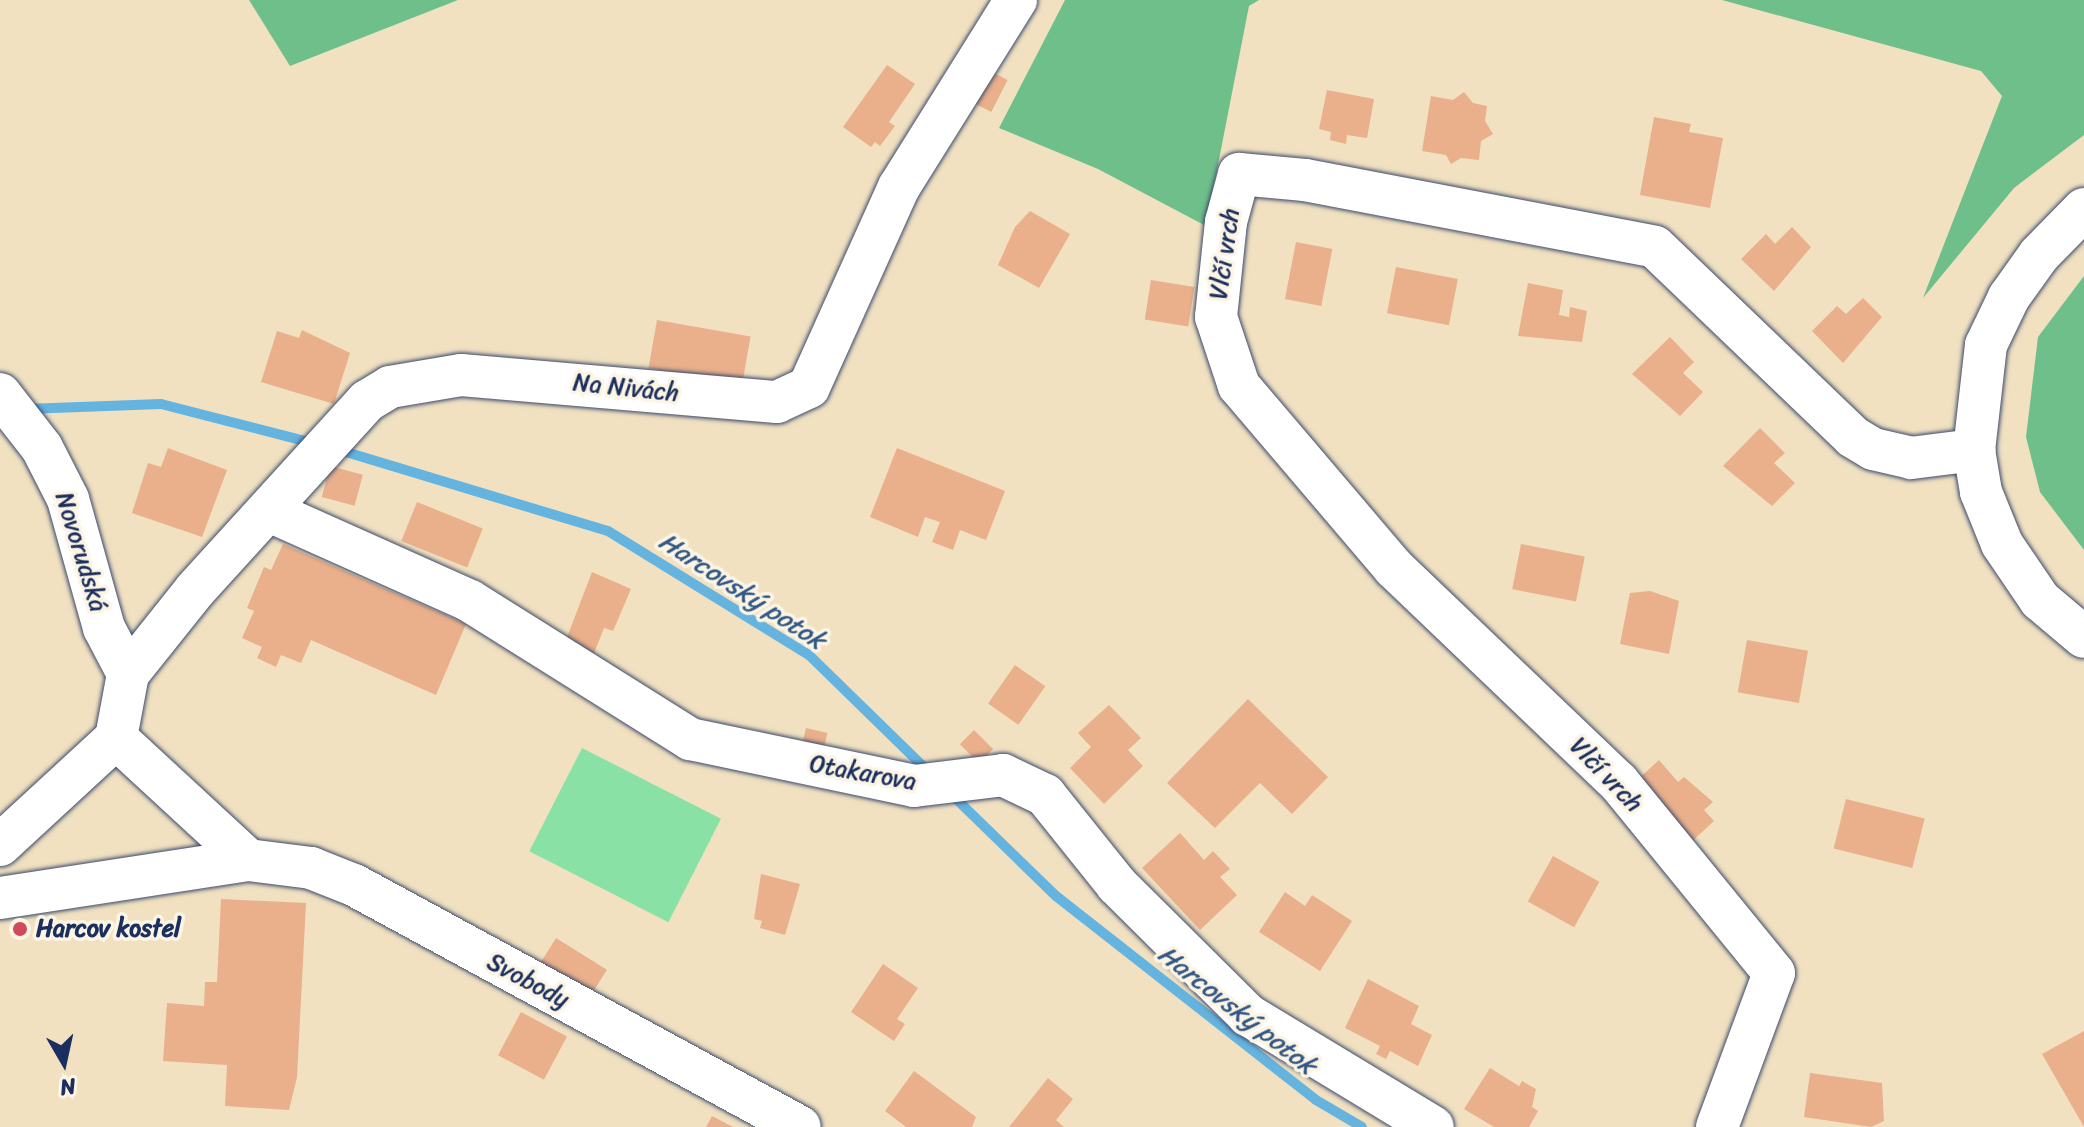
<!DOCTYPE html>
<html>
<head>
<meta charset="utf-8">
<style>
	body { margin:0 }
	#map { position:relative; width:2084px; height:1127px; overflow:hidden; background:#f1e1c1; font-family:Sriracha,sans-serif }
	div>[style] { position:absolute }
	.green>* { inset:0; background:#8ae1a5; transform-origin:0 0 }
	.forest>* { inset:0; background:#6fbf8a }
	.stream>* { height:10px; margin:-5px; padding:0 5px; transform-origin:5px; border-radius:5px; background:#65b3df }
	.building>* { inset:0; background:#e9b08b; transform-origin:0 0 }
	.roads { filter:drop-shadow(0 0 2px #3b4a6d) drop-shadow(0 0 2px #3b4a6d) }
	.minor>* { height:42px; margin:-21px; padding:0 21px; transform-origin:21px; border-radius:21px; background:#fff }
	.dots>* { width:22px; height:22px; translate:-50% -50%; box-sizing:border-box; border:4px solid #fcf5e5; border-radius:50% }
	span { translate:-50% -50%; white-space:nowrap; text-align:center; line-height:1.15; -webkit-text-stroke:7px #fcf5e5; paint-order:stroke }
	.street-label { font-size:24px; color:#1b2f5e }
	.poi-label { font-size:24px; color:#1b2f5e; font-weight:700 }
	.left { translate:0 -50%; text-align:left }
	.water-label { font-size:26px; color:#315785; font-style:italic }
	.north { position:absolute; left:24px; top:1023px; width:80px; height:80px; -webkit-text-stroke:6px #fcf5e5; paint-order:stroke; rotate:171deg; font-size:22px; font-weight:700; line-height:32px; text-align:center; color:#1b2f5e }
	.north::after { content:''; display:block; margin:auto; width:28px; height:36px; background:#1b2f5e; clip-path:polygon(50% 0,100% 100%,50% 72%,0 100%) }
</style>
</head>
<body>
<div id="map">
	<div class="green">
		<i style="left:582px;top:748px;width:156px;height:116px;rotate:27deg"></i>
	</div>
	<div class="forest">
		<i style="clip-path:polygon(249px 0,458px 0,290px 66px)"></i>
		<i style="clip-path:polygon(1065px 0,1259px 0,1249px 6px,1206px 226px,1098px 169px,999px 128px)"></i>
		<i style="clip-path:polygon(1722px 0,2084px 0,2084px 135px,2014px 188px,1923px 298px,2002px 96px,1981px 71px)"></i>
		<i style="clip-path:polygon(2084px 276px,2084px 550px,2040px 492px,2026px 437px,2038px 337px)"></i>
	</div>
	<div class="stream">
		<i style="left:26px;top:409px;width:135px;rotate:-2.1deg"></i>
		<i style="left:161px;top:404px;width:157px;rotate:14.4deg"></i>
		<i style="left:336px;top:449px;width:284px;rotate:16.8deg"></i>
		<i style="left:608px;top:531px;width:236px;rotate:31.7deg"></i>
		<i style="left:809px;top:655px;width:168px;rotate:44.3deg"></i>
		<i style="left:949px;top:792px;width:149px;rotate:44.2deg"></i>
		<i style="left:1056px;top:896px;width:330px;rotate:38.1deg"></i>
		<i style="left:1316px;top:1100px;width:53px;rotate:30.4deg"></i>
	</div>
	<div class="building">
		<i style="clip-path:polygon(887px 65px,915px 84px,889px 122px,895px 126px,880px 146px,875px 142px,871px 147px,843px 127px)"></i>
		<i style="left:988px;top:70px;width:22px;height:36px;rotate:27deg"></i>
		<i style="clip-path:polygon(1327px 90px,1374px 99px,1367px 138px,1347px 135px,1346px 144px,1330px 140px,1331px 132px,1319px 129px)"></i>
		<i style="clip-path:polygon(1464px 92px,1473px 103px,1487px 106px,1485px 121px,1493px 134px,1481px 141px,1479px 160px,1461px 158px,1451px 164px,1446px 155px,1422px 151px,1431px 96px,1453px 100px)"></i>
		<i style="clip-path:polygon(1654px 117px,1691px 124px,1689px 132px,1723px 138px,1710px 208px,1640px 195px)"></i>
		<i style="clip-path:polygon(1030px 211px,1070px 234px,1039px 288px,998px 265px,1015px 227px)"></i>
		<i style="clip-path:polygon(1792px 227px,1811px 247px,1774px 291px,1741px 259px,1766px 234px,1775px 244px)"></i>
		<i style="left:1296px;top:242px;width:37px;height:58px;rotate:11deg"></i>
		<i style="left:1396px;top:267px;width:63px;height:47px;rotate:11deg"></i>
		<i style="left:1151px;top:280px;width:44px;height:40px;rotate:9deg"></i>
		<i style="clip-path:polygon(1528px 283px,1563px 290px,1559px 315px,1569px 317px,1570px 307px,1587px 311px,1582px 342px,1518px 336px)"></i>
		<i style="clip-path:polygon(1863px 298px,1882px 317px,1843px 363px,1812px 331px,1837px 306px,1846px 314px)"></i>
		<i style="left:657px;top:320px;width:95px;height:49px;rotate:10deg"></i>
		<i style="clip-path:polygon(302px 330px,350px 353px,334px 404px,261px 382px,277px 331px,299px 338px)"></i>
		<i style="clip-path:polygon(1670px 337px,1694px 362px,1683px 373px,1703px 392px,1680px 416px,1632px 374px)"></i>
		<i style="clip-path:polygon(1760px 428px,1785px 453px,1774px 463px,1795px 483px,1772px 506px,1723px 466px)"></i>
		<i style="clip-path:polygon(168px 448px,227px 470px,202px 537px,132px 513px,148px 463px,161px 467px)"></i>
		<i style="clip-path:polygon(897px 448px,1005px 491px,986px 540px,960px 530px,953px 550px,932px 542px,940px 522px,925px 517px,918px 537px,870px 517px)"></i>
		<i style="left:330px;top:466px;width:34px;height:32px;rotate:15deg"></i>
		<i style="left:417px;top:502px;width:71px;height:42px;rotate:22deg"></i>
		<i style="clip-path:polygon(283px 544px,466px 624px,436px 695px,311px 640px,301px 663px,281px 655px,276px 667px,257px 658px,262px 647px,242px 638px,254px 611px,247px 608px,264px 567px,271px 570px)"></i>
		<i style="left:1521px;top:544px;width:65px;height:46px;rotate:11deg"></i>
		<i style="clip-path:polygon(592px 572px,631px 589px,613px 631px,604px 628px,593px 656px,564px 645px)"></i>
		<i style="clip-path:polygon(1650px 591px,1679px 601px,1669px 654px,1620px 644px,1630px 593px)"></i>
		<i style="left:1747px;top:640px;width:62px;height:53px;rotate:10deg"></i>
		<i style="left:1015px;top:665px;width:37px;height:47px;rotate:35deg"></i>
		<i style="clip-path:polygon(1248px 699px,1328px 777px,1292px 814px,1260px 783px,1215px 828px,1167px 783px)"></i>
		<i style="clip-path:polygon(1109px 705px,1141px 738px,1128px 750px,1143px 766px,1104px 804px,1070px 768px,1091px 747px,1078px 733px)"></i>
		<i style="left:806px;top:728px;width:22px;height:21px;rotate:13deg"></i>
		<i style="left:974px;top:730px;width:27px;height:20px;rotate:45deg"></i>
		<i style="clip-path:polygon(1659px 760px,1678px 782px,1684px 777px,1713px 802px,1704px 810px,1714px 821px,1690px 843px,1635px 782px)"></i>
		<i style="left:1846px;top:799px;width:81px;height:51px;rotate:14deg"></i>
		<i style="clip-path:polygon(1180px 833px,1204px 860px,1213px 851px,1230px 869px,1220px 877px,1237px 895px,1200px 930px,1142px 868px)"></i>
		<i style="left:1553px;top:856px;width:53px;height:52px;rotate:29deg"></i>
		<i style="clip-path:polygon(761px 874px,800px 884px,785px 935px,760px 928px,762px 921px,754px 919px)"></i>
		<i style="clip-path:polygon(1285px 892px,1305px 906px,1312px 895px,1352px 921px,1320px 971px,1259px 932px)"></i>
		<i style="clip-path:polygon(221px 899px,306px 903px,297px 1077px,289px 1110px,225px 1106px,227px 1065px,163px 1061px,167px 1003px,204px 1006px,205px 982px,217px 982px)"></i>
		<i style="left:556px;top:938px;width:60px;height:32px;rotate:32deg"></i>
		<i style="clip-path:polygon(883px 964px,918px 988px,897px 1019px,905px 1024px,894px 1041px,851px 1012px)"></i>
		<i style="clip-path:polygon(1368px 979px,1419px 1006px,1411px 1024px,1432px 1035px,1418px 1066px,1390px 1051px,1386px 1059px,1376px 1054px,1380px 1046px,1345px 1028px)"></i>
		<i style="left:521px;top:1012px;width:52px;height:49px;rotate:28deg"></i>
		<i style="clip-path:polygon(2084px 1031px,2084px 1127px,2042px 1054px)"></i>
		<i style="clip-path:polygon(1490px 1068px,1519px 1086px,1522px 1081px,1536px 1089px,1532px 1107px,1538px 1111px,1529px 1127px,1494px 1127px,1464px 1109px)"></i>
		<i style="clip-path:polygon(914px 1071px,976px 1117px,972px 1127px,906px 1127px,885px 1111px)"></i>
		<i style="clip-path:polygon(1810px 1073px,1882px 1083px,1884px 1121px,1871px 1127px,1804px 1117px)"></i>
		<i style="clip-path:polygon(1048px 1078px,1073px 1099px,1056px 1120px,1064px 1127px,1009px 1127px)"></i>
		<i style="clip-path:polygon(712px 1116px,733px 1127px,706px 1127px)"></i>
	</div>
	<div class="roads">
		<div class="minor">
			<i style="left:2084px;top:209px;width:64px;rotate:134.4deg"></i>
			<i style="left:2039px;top:255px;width:52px;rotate:125.5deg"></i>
			<i style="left:2009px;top:297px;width:53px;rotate:115.6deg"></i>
			<i style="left:1986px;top:345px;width:106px;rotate:96.5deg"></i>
			<i style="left:1974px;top:450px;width:43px;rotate:80.5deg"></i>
			<i style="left:1981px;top:492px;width:56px;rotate:68deg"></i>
			<i style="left:2002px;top:544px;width:68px;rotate:55.8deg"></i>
			<i style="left:2040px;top:600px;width:57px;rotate:40.1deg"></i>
			<i style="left:0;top:394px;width:68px;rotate:52.1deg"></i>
			<i style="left:42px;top:448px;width:57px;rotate:63deg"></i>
			<i style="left:68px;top:499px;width:134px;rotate:74.4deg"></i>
			<i style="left:104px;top:628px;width:52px;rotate:62.4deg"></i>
			<i style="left:269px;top:511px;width:220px;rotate:24.1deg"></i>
			<i style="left:470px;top:601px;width:260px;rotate:32.1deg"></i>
			<i style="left:690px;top:739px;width:229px;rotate:11.8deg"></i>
			<i style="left:914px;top:786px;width:90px;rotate:-7deg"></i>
			<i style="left:1003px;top:775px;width:47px;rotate:25.5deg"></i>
			<i style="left:1045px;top:795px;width:115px;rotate:51.3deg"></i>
			<i style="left:1117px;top:885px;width:185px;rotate:44.8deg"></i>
			<i style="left:1248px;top:1015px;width:216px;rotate:31.2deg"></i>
			<i style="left:116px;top:738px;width:180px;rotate:42.7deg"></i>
			<i style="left:0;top:845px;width:158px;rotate:-42.7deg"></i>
			<i style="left:116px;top:738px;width:65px;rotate:-79.4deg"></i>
			<i style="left:128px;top:674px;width:107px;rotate:-51.4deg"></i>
			<i style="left:195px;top:590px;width:256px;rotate:-47.7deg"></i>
			<i style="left:367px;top:401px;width:27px;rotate:-31deg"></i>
			<i style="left:390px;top:387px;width:72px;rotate:-9.6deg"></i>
			<i style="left:461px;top:375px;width:317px;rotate:4.9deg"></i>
			<i style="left:777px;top:402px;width:35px;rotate:-25deg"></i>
			<i style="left:809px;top:387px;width:219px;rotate:-65.8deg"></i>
			<i style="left:899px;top:187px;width:221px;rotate:-58deg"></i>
			<i style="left:0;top:898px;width:251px;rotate:-8.7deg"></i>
			<i style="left:248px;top:860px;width:64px;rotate:7.2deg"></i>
			<i style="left:311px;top:868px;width:46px;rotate:21.6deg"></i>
			<i style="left:354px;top:885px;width:507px;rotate:28.48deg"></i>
			<i style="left:1717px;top:1127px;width:164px;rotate:-69.7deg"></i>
			<i style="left:1774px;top:973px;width:247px;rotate:-129.2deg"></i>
			<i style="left:1618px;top:782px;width:310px;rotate:-136.3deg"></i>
			<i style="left:1394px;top:568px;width:239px;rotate:-130.4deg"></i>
			<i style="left:1239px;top:386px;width:73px;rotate:-108.4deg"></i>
			<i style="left:1216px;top:317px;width:96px;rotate:-84deg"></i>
			<i style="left:1226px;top:222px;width:50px;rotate:-74.8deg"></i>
			<i style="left:1239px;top:174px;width:66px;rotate:5.2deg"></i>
			<i style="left:1305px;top:180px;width:356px;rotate:10.8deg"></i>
			<i style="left:1655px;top:247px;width:274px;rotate:43.8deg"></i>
			<i style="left:1853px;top:437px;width:23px;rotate:31deg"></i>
			<i style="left:1873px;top:449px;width:39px;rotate:13deg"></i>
			<i style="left:1911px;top:458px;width:64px;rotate:-7.2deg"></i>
		</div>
	</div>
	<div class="dots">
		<i style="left:20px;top:929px;background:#d1495b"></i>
	</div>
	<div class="street-label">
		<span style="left:1225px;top:254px;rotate:-82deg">Vlčí vrch</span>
		<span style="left:626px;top:388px;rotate:6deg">Na Nivách</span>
		<span style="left:81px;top:552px;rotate:73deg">Novorudská</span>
		<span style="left:863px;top:773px;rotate:10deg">Otakarova</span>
		<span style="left:1606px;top:775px;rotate:46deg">Vlčí vrch</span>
		<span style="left:528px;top:981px;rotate:28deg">Svobody</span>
	</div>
	<div class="poi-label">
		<span class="left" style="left:36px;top:929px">Harcov kostel</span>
	</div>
	<div class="water-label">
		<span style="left:742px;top:591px;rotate:33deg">Harcovský potok</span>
		<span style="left:1237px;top:1010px;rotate:38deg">Harcovský potok</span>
	</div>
	<div class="north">N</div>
</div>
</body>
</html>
